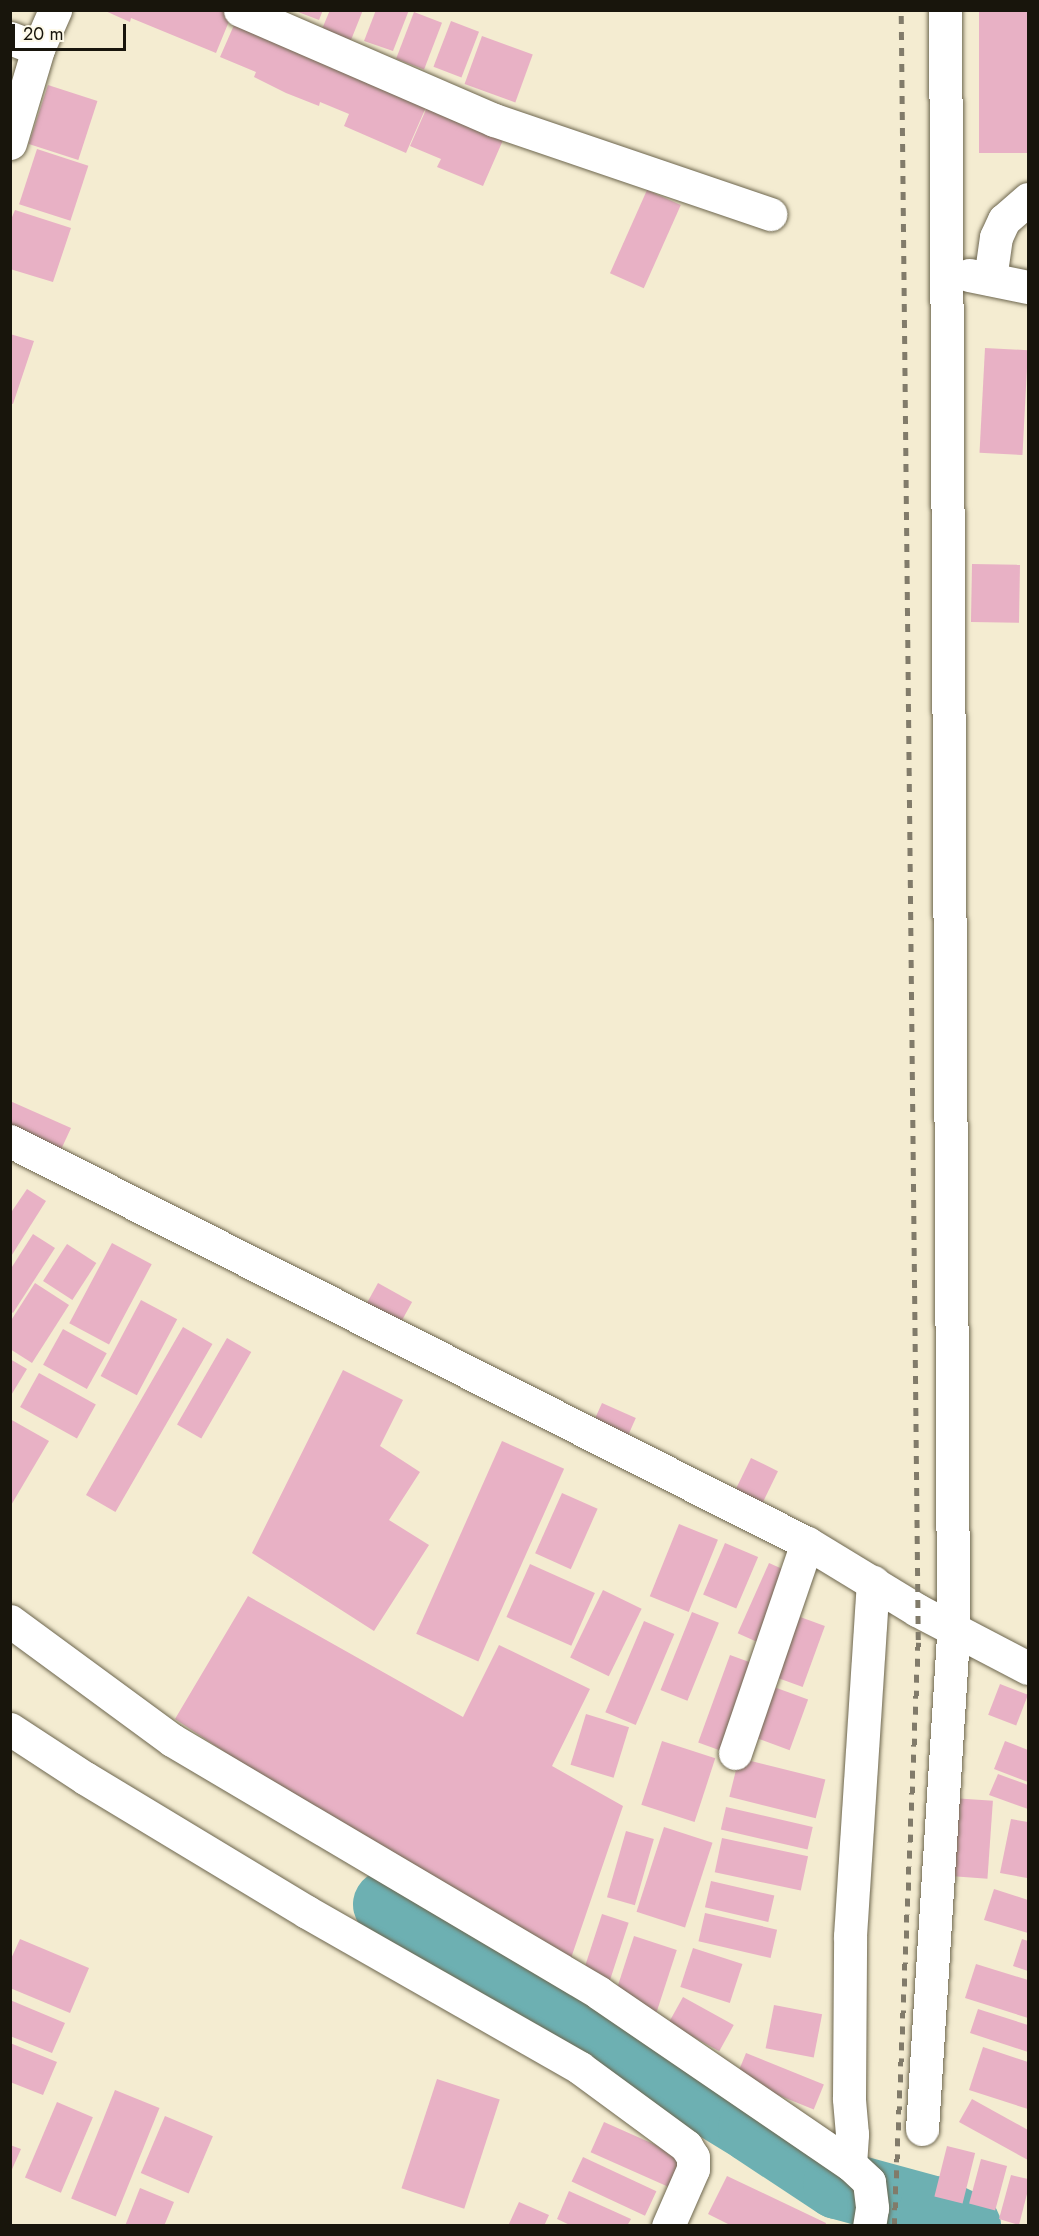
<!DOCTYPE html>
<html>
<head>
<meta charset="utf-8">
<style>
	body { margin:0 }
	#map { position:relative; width:1039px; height:2236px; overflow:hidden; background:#f4ecd1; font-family:Jost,sans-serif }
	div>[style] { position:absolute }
	.river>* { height:69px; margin:-34.5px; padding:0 34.5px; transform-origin:34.5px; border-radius:34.5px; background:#6db0b2 }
	.building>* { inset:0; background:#e8b1c5; transform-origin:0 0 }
	.roads { filter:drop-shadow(0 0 2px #6d664e) drop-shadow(0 0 2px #6d664e) }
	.minor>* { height:33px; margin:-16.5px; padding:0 16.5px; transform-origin:16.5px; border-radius:16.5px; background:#fff }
	.rail>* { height:4.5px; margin-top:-2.25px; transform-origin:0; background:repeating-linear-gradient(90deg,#817b6a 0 8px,transparent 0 16px) }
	span { translate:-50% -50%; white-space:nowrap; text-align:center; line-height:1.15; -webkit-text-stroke:6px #fefae9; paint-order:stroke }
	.frame { position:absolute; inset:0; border:12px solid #18150c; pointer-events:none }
	.scale { position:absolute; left:12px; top:24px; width:114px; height:27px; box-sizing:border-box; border:3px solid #18150c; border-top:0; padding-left:8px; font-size:18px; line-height:21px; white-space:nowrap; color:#18150c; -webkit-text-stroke:4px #fefae9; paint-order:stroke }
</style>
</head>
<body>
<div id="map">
	<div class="river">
		<i style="left:387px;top:1904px;width:428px;rotate:31.5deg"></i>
		<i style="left:752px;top:2128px;width:102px;rotate:33.4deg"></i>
		<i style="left:837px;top:2184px;width:99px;rotate:15.2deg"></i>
		<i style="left:933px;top:2210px;width:37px;rotate:26deg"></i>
	</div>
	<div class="building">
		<i style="clip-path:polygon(103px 10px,224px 10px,232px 14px,216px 53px,131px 18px,130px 22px)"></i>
		<i style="clip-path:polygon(293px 10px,323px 10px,319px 20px)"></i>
		<i style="clip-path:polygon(330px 10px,363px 10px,351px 40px,322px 29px)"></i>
		<i style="clip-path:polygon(376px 10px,409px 10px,393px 51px,364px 41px)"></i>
		<i style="left:979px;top:10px;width:49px;height:143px"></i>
		<i style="left:414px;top:12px;width:30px;height:50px;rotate:21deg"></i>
		<i style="clip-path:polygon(238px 16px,430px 98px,406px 153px,344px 126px,349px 114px,320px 102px,319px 106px,286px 93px,254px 77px,256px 72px,220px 57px)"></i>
		<i style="left:451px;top:21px;width:30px;height:49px;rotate:21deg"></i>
		<i style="left:482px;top:36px;width:54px;height:51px;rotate:20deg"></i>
		<i style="left:48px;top:85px;width:52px;height:62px;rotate:18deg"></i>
		<i style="clip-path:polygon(431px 98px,507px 131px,483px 186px,437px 167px,441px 159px,410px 146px)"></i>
		<i style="left:37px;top:149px;width:54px;height:58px;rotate:18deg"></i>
		<i style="left:647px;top:190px;width:37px;height:91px;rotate:24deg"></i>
		<i style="clip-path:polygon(15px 210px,71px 228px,53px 282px,10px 269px,10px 222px)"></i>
		<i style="clip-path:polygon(10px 334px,34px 341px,13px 404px,10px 403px)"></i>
		<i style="left:985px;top:348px;width:43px;height:105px;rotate:3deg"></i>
		<i style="left:972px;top:564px;width:48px;height:58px;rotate:1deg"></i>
		<i style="clip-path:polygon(10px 1101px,71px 1128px,58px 1156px,10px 1134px)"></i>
		<i style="clip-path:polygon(27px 1189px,46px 1201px,10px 1258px,10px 1214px)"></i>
		<i style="clip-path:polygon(33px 1234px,55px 1248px,13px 1313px,10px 1311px,10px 1270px)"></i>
		<i style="left:112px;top:1243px;width:45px;height:91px;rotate:28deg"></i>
		<i style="left:67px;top:1244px;width:35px;height:44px;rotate:33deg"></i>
		<i style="clip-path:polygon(35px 1283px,69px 1305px,32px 1363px,10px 1349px,10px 1322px)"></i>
		<i style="left:378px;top:1283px;width:39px;height:24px;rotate:29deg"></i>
		<i style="left:141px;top:1300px;width:41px;height:86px;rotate:28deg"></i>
		<i style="left:183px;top:1327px;width:34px;height:194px;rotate:30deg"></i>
		<i style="left:63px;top:1329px;width:50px;height:41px;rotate:29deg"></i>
		<i style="left:227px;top:1338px;width:28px;height:100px;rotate:30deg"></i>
		<i style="clip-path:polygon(10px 1359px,27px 1369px,10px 1397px)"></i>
		<i style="clip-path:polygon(343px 1370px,403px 1400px,380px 1446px,420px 1472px,389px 1520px,429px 1545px,374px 1631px,252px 1553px)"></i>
		<i style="left:39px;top:1373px;width:65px;height:39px;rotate:29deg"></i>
		<i style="left:602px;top:1403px;width:37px;height:25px;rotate:24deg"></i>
		<i style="clip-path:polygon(10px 1419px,49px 1441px,10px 1507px)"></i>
		<i style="left:502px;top:1441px;width:68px;height:211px;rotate:24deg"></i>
		<i style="left:751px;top:1458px;width:30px;height:42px;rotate:26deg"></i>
		<i style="left:562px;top:1493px;width:39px;height:66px;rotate:24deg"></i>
		<i style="left:679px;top:1524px;width:42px;height:78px;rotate:22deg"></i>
		<i style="left:725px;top:1543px;width:36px;height:56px;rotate:23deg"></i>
		<i style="left:769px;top:1563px;width:22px;height:77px;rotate:24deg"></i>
		<i style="left:530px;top:1564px;width:71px;height:58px;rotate:24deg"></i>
		<i style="left:603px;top:1590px;width:43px;height:75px;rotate:26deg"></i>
		<i style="clip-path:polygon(248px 1596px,463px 1717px,499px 1645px,590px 1689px,552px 1766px,623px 1806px,569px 1964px,348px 1834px,175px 1719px)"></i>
		<i style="left:692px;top:1612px;width:29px;height:84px;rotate:22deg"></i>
		<i style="left:792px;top:1614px;width:35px;height:65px;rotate:20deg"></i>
		<i style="left:644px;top:1621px;width:33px;height:99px;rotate:23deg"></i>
		<i style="left:730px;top:1655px;width:33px;height:93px;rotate:20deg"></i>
		<i style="left:763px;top:1683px;width:48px;height:54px;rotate:20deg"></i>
		<i style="left:1000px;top:1684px;width:30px;height:33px;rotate:21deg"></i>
		<i style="left:586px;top:1714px;width:45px;height:53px;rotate:17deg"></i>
		<i style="left:662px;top:1741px;width:56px;height:67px;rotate:18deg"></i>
		<i style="clip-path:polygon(1005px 1741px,1028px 1750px,1028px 1782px,994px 1769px)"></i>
		<i style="left:739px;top:1758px;width:89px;height:40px;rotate:14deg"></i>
		<i style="clip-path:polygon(998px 1774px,1028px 1785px,1028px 1809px,989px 1795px)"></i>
		<i style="left:952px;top:1798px;width:41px;height:78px;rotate:4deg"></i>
		<i style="left:726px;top:1807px;width:89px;height:23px;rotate:13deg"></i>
		<i style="clip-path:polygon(1011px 1819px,1028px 1822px,1027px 1878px,1000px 1873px)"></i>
		<i style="left:664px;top:1827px;width:51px;height:89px;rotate:18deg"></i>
		<i style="left:626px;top:1831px;width:29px;height:69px;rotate:16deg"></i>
		<i style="left:722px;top:1838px;width:88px;height:35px;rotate:12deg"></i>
		<i style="left:711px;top:1881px;width:65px;height:27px;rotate:13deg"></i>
		<i style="clip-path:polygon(994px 1889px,1028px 1900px,1028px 1933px,984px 1920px)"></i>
		<i style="left:705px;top:1913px;width:74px;height:29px;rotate:13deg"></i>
		<i style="left:602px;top:1914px;width:28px;height:61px;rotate:18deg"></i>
		<i style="left:634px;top:1936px;width:45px;height:67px;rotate:18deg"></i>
		<i style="clip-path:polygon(20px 1939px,89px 1968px,70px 2013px,10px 1988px,10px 1961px)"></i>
		<i style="clip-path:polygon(1022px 1939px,1028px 1941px,1028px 1971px,1013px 1966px)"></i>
		<i style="left:693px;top:1948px;width:52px;height:41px;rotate:18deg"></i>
		<i style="clip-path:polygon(976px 1964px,1028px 1980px,1028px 2018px,965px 1998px)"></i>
		<i style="left:683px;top:1997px;width:58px;height:30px;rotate:29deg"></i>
		<i style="clip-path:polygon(10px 2000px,65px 2023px,52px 2053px,10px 2036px)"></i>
		<i style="left:774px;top:2005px;width:49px;height:44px;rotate:11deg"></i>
		<i style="clip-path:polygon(978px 2009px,1028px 2025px,1028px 2052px,970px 2033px)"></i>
		<i style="clip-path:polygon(10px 2043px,57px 2062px,43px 2095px,10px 2082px)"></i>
		<i style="clip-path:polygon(983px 2047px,1028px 2062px,1028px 2109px,969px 2090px)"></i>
		<i style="left:746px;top:2053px;width:84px;height:27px;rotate:22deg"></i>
		<i style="left:437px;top:2079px;width:66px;height:115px;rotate:18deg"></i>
		<i style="left:115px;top:2090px;width:48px;height:117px;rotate:22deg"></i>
		<i style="clip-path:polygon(972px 2099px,1028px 2130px,1028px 2160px,959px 2122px)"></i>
		<i style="left:57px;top:2102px;width:39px;height:82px;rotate:23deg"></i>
		<i style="left:165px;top:2116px;width:52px;height:62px;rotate:23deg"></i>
		<i style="left:604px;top:2122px;width:85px;height:33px;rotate:24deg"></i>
		<i style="clip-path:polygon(10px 2145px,21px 2149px,10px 2174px)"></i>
		<i style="left:947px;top:2146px;width:29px;height:52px;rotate:14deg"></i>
		<i style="left:583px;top:2157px;width:81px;height:27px;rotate:25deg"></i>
		<i style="left:981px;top:2159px;width:27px;height:46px;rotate:15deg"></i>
		<i style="clip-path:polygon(1011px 2175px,1028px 2179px,1028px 2190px,1019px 2225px,999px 2219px)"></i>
		<i style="clip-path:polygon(727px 2176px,826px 2223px,825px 2226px,732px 2226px,708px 2214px)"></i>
		<i style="clip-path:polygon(140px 2188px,174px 2202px,164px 2226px,125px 2226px)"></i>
		<i style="clip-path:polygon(569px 2191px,631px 2219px,627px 2226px,572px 2226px,557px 2219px)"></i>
		<i style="clip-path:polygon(519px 2202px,549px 2215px,544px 2226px,508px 2226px)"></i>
	</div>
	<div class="roads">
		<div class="minor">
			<i style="left:240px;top:10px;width:277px;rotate:23.4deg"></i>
			<i style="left:494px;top:120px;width:292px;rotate:18.8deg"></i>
			<i style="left:10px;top:38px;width:30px;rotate:21deg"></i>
			<i style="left:10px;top:143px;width:98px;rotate:-73.4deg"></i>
			<i style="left:38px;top:49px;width:43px;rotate:-66.4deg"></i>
			<i style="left:969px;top:275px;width:60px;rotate:11.5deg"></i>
			<i style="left:990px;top:279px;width:42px;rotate:-81.9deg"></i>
			<i style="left:996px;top:237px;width:19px;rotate:-65deg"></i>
			<i style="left:1004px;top:220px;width:32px;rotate:-41deg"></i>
			<i style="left:10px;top:1141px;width:893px;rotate:26.77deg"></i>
			<i style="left:807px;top:1543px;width:129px;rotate:31.3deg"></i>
			<i style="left:917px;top:1610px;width:125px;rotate:27.6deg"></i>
			<i style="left:10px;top:1621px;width:201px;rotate:36.3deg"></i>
			<i style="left:172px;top:1740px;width:496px;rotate:30.6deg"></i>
			<i style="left:599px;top:1993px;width:304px;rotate:34.3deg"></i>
			<i style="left:850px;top:2164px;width:26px;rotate:43deg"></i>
			<i style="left:869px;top:2182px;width:26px;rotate:83deg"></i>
			<i style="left:872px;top:2208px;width:18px;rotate:99deg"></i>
			<i style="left:10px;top:1729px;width:90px;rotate:33.2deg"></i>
			<i style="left:85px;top:1778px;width:259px;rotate:31.1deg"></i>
			<i style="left:307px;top:1912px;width:314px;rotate:29.7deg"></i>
			<i style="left:580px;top:2068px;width:132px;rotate:36.3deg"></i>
			<i style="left:686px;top:2146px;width:13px;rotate:58deg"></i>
			<i style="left:693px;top:2157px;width:12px;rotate:90deg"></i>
			<i style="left:693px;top:2169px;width:62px;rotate:113.7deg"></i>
			<i style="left:735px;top:1753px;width:222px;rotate:-71.1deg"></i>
			<i style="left:922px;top:2129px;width:499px;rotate:-86.4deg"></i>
			<i style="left:953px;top:1631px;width:1621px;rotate:-90.28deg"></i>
			<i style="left:850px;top:2164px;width:30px;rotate:-86deg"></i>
			<i style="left:852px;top:2134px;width:36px;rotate:-95deg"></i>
			<i style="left:849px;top:2098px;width:162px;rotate:-89.6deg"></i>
			<i style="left:850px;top:1936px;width:355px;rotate:-86.3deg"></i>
		</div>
	</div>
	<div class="rail">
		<i style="left:894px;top:2226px;width:586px;rotate:-87.65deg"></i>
		<i style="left:918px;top:1640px;width:1630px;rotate:-90.6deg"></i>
	</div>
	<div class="frame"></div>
	<div class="scale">20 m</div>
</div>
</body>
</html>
